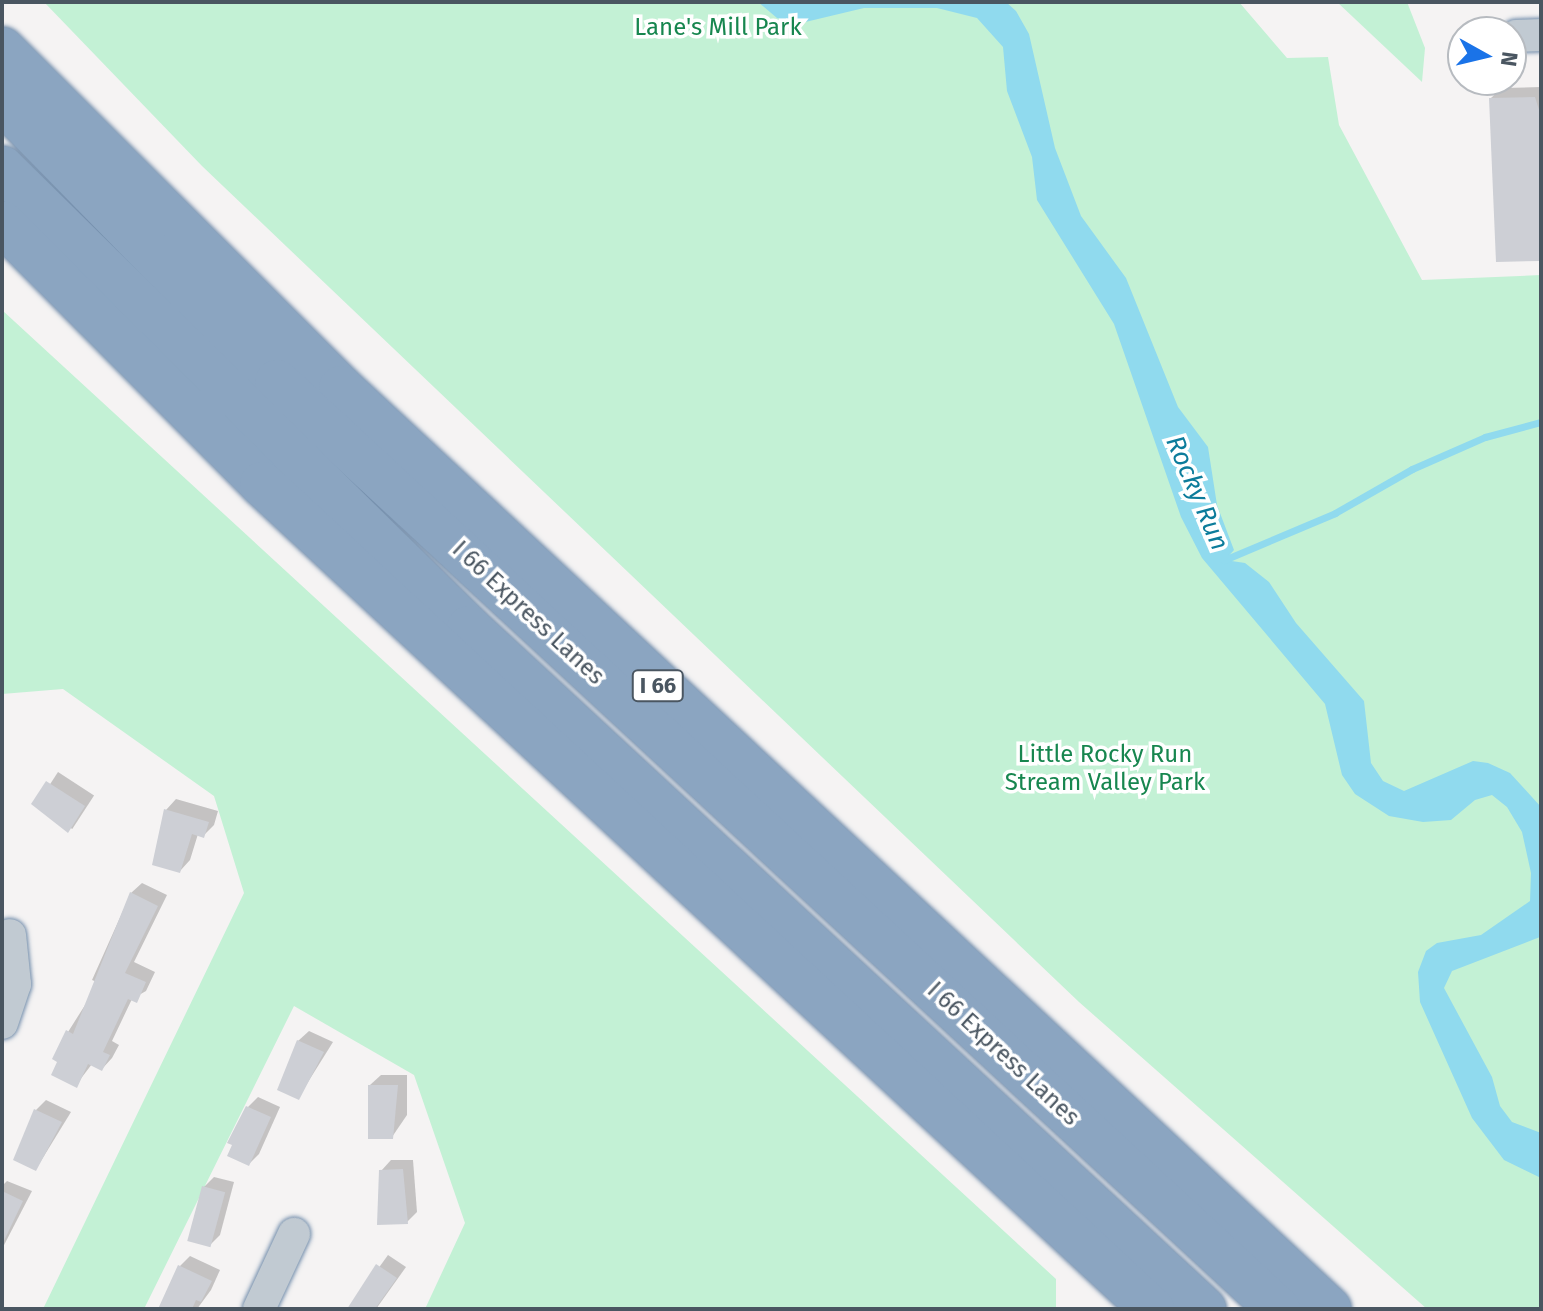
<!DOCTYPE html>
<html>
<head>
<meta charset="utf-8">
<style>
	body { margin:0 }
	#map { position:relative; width:1543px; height:1311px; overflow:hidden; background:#f5f3f3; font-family:"Fira Sans",sans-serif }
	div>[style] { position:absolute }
	.green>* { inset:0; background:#c3f1d5 }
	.water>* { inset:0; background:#90daee }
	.shadow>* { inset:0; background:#0003; transform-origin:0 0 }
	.stream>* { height:7px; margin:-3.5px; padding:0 3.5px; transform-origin:3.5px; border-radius:3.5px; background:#90daee }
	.building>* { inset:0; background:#cdcfd5; transform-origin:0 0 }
	.roads { filter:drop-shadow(0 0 2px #7690ad) drop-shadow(0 0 2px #7690ad) }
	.minor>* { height:32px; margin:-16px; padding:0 16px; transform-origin:16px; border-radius:16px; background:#c1cad2 }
	.highway>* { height:44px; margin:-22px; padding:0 22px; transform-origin:22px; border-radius:22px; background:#8ba5c1 }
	span { translate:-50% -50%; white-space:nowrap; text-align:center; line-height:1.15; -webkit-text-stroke:7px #fff; paint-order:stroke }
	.shield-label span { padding:2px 6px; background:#fff; border:2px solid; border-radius:6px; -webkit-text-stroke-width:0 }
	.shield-label { font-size:22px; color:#4a5661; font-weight:700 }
	.park-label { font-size:24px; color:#17864f }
	.street-label { font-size:24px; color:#4a5661 }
	.water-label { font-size:26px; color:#0c7c9b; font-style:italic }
	.frame { position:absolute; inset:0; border:4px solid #4a5661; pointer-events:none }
	.north { position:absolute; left:1447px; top:16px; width:80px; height:80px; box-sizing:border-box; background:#fff; border:2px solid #b7bbc0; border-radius:50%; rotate:98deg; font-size:22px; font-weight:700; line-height:32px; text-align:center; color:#4a5661 }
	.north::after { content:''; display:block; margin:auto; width:28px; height:36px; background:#1a73e8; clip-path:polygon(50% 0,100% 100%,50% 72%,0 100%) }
</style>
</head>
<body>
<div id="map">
	<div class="green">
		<i style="clip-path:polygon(44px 2px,1239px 2px,1287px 58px,1328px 57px,1339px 125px,1422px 280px,1541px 275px,1541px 1309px,1427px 1309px,1079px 1002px,202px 166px)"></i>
		<i style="clip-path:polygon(1337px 2px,1407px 2px,1425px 48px,1422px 82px)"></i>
		<i style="clip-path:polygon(2px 310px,1056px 1279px,1056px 1309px,425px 1309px,465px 1223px,414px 1075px,294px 1006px,144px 1309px,43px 1309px,244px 893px,214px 796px,63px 689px,2px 694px)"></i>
	</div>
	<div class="water">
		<i style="clip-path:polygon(758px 2px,1006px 2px,1016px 11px,1029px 34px,1055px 148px,1081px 216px,1126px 278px,1178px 407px,1208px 447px,1217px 505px,1234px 550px,1225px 560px,1245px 563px,1269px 582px,1296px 623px,1364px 701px,1371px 763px,1383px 781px,1404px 791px,1473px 761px,1488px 763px,1510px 773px,1541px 807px,1540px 937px,1452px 971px,1444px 988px,1492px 1077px,1500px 1106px,1512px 1122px,1541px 1133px,1541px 1178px,1504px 1160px,1472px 1118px,1420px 1002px,1418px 972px,1426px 951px,1437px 943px,1481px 935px,1530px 901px,1531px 873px,1522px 832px,1507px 807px,1492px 795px,1475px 800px,1451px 820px,1423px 822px,1389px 816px,1355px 794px,1342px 775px,1325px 704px,1202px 558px,1181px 517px,1114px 324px,1037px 200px,1032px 157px,1007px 91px,1003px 47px,977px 18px,937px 8px,864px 8px,797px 24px,777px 18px)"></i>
	</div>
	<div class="shadow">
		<i style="clip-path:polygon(1541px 87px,1541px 257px,1539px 259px,1491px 98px,1502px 88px)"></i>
		<i style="left:58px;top:772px;width:43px;height:40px;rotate:33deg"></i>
		<i style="clip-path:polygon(176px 799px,218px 811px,214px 825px,204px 835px,198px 834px,190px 860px,180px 871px,154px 863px,166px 810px)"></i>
		<i style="clip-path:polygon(142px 883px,167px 895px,134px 962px,155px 972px,146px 991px,132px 999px,112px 1041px,119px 1045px,112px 1058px,102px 1069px,92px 1064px,76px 1085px,68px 1032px,99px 983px,92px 980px,131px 893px)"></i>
		<i style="clip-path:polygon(309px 1031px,333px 1042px,298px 1098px,298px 1041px)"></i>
		<i style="clip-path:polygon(381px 1075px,407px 1075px,407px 1115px,392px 1137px,370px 1085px)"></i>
		<i style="clip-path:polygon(258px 1097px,280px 1107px,259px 1154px,249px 1164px,248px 1107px)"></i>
		<i style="clip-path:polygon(46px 1100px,71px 1112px,36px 1169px,36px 1110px)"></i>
		<i style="clip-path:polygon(391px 1160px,413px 1160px,417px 1212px,407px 1222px,381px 1171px)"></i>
		<i style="clip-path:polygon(214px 1177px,234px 1182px,220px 1235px,210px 1245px,203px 1188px)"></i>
		<i style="clip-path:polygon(7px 1181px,32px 1191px,2px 1249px,2px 1186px)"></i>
		<i style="clip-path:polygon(388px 1255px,406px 1267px,376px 1309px,349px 1309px)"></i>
		<i style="clip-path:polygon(190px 1256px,220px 1270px,211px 1290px,197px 1309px,163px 1309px,180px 1266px)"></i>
	</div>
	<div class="stream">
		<i style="left:1224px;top:560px;width:121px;rotate:-22.9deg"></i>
		<i style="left:1335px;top:513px;width:89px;rotate:-29.7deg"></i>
		<i style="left:1412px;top:469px;width:80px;rotate:-23.7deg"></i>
		<i style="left:1485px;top:437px;width:58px;rotate:-15deg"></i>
	</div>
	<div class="building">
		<i style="clip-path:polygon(1535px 97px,1541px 116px,1540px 261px,1496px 262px,1489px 98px)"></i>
		<i style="clip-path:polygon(46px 781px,85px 806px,68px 833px,31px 804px)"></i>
		<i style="clip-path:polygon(164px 809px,209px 822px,204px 838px,192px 834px,180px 873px,152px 865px)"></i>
		<i style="clip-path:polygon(130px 892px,158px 906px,125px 973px,146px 982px,137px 1003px,128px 999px,103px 1052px,110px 1055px,102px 1071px,88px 1064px,77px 1088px,51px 1075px,57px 1062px,52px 1059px,66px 1030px,73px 1034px)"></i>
		<i style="clip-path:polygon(297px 1040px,324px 1052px,299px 1100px,277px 1090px)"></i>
		<i style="clip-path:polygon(368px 1085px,398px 1085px,393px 1139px,368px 1139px)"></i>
		<i style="clip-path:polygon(246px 1106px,271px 1117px,249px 1166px,227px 1156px,232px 1145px,227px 1143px)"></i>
		<i style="clip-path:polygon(34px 1109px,62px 1122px,36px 1171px,13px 1160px)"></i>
		<i style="clip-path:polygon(403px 1169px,408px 1224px,377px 1225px,379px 1170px)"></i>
		<i style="left:202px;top:1186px;width:24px;height:57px;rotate:15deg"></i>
		<i style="clip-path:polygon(2px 1191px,23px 1201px,2px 1245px)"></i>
		<i style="clip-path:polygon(376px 1264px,397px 1278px,375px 1309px,347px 1309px)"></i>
		<i style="clip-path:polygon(178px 1265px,212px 1281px,201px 1302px,196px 1300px,192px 1309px,158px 1309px)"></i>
	</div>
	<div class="roads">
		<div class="minor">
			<i style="left:1516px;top:36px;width:25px;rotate:-2deg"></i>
			<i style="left:2px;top:1023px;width:41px;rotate:-71.6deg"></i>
			<i style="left:15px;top:984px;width:49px;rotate:-95.8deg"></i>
			<i style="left:259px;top:1309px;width:83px;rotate:-65deg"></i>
		</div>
		<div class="highway">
			<i style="left:2px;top:49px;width:479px;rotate:45deg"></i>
			<i style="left:341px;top:388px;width:1351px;rotate:42.99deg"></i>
			<i style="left:2px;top:101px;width:393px;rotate:45.6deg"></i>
			<i style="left:277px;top:382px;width:1364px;rotate:42.8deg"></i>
			<i style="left:2px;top:168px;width:656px;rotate:44.57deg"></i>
			<i style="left:469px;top:628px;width:1002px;rotate:42.82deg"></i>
			<i style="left:2px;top:223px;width:368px;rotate:45.1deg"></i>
			<i style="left:262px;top:484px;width:1214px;rotate:42.83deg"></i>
		</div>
	</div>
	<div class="shield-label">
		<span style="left:658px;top:686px">I 66</span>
	</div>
	<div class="park-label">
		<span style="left:718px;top:28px">Lane's Mill Park</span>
		<span style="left:1105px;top:769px">Little Rocky Run<br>Stream Valley Park</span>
	</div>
	<div class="street-label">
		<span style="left:528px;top:613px;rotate:43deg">I 66 Express Lanes</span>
		<span style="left:1003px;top:1054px;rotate:43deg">I 66 Express Lanes</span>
	</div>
	<div class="water-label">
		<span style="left:1197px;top:493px;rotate:67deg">Rocky Run</span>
	</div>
	<div class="frame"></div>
	<div class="north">N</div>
</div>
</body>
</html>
